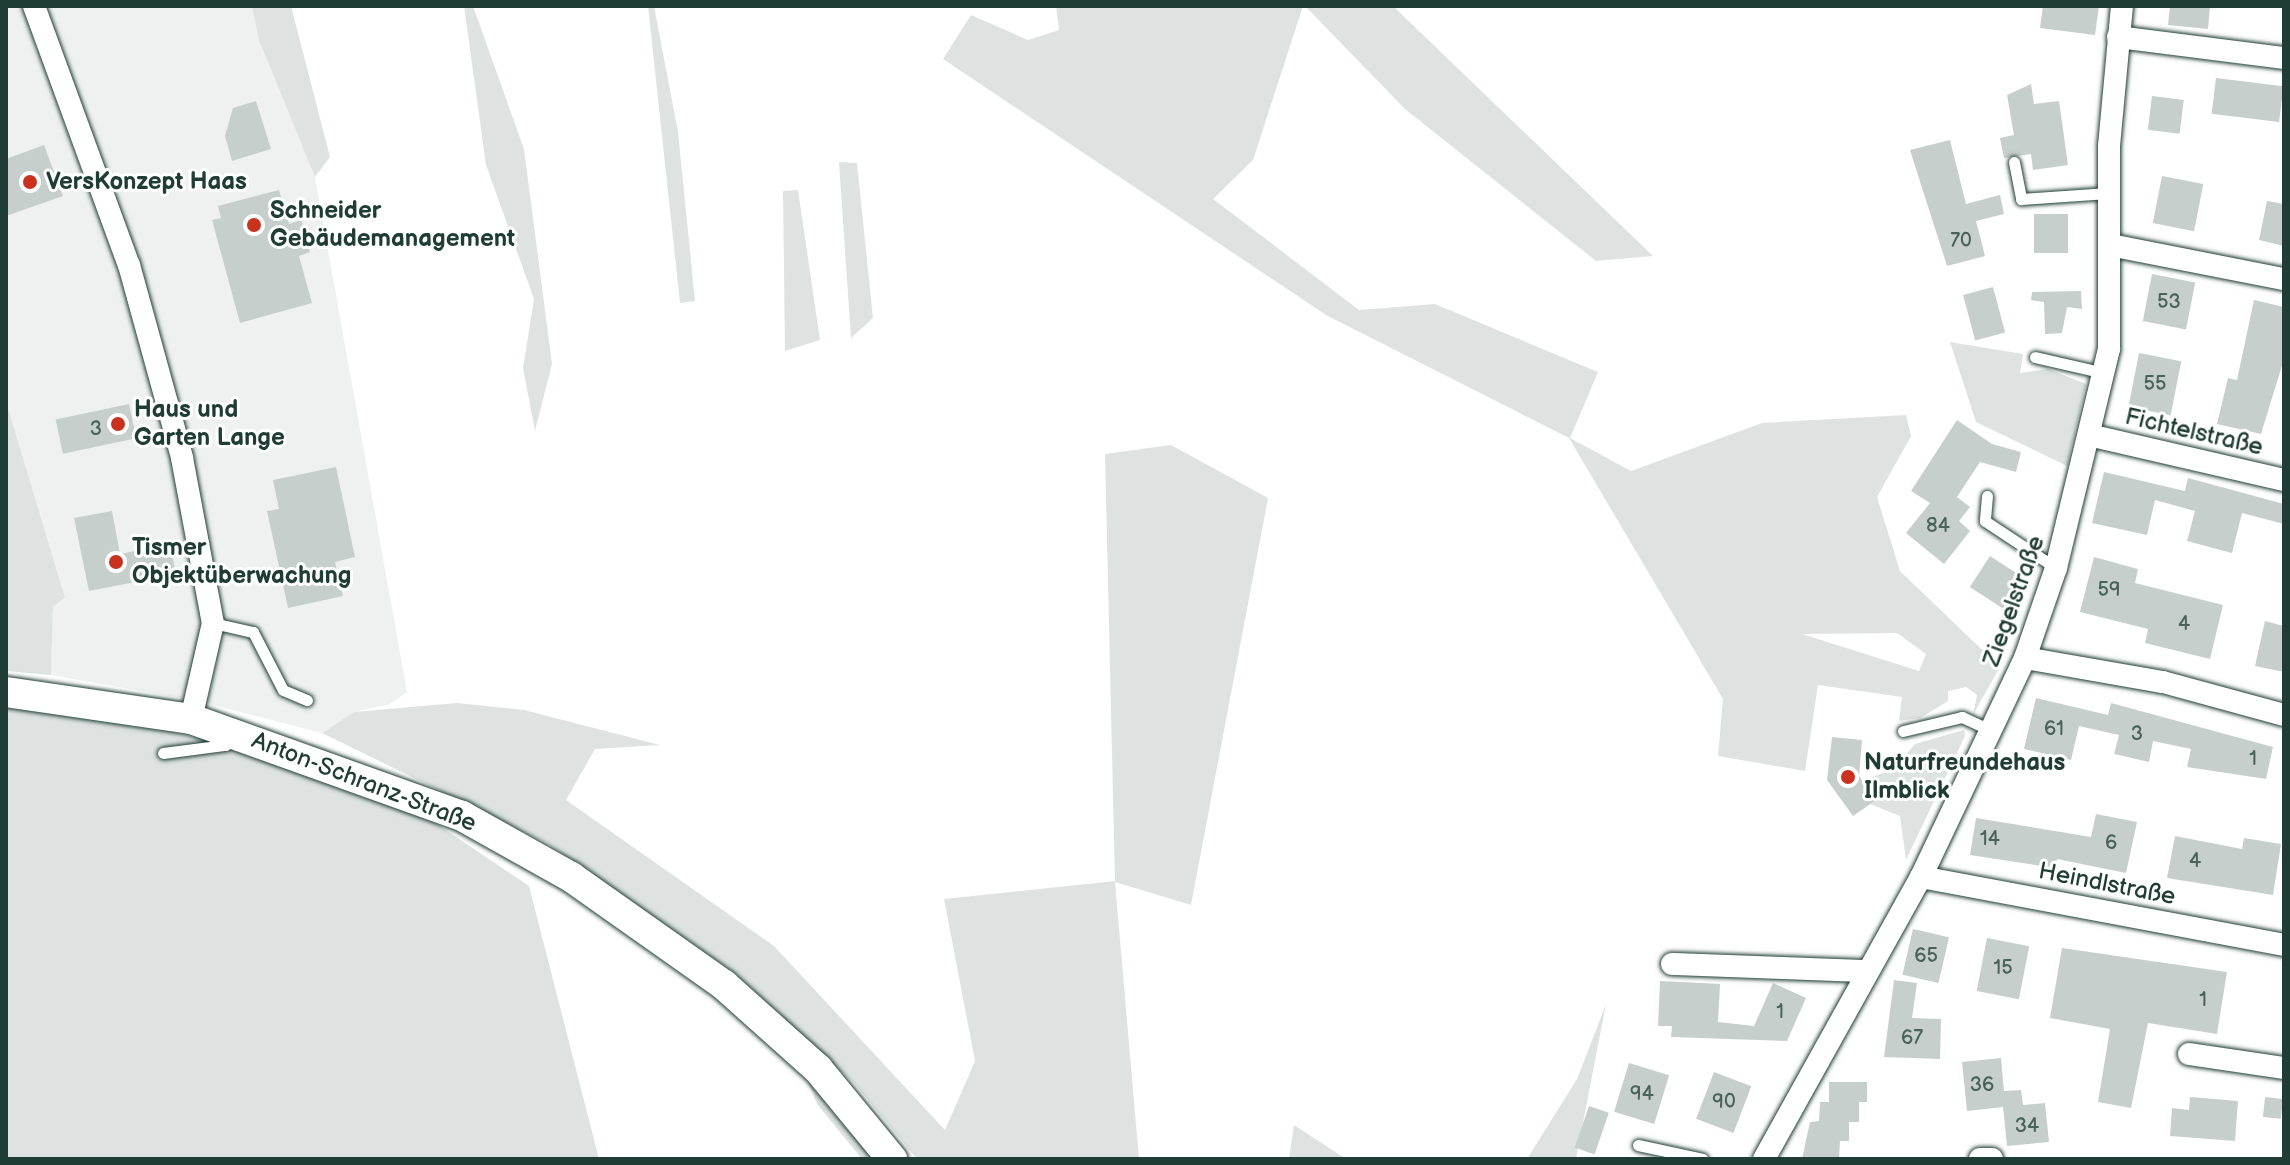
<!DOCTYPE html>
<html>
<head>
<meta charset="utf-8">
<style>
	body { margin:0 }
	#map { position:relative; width:2290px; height:1165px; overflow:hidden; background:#fff; font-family:"Balsamiq Sans",sans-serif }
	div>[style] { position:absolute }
	.built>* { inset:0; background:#eef1f0 }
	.green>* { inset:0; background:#dee3e2 }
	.building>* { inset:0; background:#c7cfcc; transform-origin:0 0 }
	.roads { filter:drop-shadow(0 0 2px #1f3d34) drop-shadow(0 0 2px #1f3d34) }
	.service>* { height:11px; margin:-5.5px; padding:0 5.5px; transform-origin:5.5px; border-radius:5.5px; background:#fff }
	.minor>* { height:22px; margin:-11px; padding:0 11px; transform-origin:11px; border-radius:11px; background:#fff }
	.secondary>* { height:30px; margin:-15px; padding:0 15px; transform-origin:15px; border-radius:15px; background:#fff }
	.dots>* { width:22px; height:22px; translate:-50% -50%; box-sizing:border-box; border:4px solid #fff; border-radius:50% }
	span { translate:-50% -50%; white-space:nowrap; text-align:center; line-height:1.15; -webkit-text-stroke:6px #fff; paint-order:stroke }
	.number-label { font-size:20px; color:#49625a }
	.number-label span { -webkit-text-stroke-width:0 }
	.poi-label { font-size:24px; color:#1f3d34; font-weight:700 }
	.left { translate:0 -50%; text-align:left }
	.street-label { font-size:24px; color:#1f3d34 }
	.frame { position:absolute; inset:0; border:8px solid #1f3d34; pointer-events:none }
</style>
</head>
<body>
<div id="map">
	<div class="built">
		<i style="clip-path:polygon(6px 6px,266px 6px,315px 177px,407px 692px,390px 704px,354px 712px,322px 733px,198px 701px,51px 675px,53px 607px,65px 596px,6px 401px)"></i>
	</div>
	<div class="green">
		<i style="clip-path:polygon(252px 6px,291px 6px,330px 157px,315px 177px,259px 40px)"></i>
		<i style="clip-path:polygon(464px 6px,473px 6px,524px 149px,552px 364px,535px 431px,523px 368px,534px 299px,486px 165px)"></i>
		<i style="clip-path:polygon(648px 6px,654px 6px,678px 132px,695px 301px,680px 303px)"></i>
		<i style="clip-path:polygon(evenodd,1056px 6px,1303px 6px,1253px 160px,1213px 199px,1359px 310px,1435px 304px,1598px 372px,1570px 438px,1631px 471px,1762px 423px,1906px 415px,1911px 436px,1877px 497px,1900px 571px,2000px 667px,1973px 715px,1977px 695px,1966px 687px,1948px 691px,1948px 701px,1920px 718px,1899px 721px,1902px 697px,1818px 685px,1805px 771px,1718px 756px,1723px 699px,1569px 438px,1326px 315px,943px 59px,971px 15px,1028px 40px,1059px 30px,1056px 6px,1897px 633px,1926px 654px,1919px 671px,1802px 634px,1897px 633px)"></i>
		<i style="clip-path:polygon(1305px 6px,1393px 6px,1653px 256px,1596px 261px,1405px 109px)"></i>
		<i style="clip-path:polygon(839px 162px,857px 163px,873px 318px,851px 338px)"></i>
		<i style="clip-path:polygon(798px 190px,820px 340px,785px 351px,783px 191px)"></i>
		<i style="clip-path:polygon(1950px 342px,2023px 354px,2020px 373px,2048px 369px,2086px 384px,2067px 466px,1976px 422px)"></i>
		<i style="clip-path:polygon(6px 401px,65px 597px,53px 607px,51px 675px,6px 671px)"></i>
		<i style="clip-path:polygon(1171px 445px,1268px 498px,1191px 905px,1115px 882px,1139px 1159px,917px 1159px,854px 1083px,736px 974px,547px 843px,322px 733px,354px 712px,457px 703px,524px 710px,660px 745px,595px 749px,566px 800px,774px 946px,945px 1130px,975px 1061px,944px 899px,1115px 881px,1105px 454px)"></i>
		<i style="clip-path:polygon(6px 706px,165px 730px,267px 756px,425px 816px,529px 886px,599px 1159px,6px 1159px)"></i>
		<i style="clip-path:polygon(1964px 730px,1965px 736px,1906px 860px,1900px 816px,1870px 804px,1876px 799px,1862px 781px,1893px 769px,1915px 744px)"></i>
		<i style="clip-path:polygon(1606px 1004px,1576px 1159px,1527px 1159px,1577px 1079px)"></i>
		<i style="clip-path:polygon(806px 1076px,883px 1159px,862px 1159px,817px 1104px)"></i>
		<i style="clip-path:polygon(1294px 1125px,1346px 1159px,1289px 1159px)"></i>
	</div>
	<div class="building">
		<i style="clip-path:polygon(2043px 6px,2099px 6px,2095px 35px,2040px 28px)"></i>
		<i style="clip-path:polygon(2170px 6px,2210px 6px,2208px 29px,2168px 25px)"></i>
		<i style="left:2216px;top:78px;width:68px;height:36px;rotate:7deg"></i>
		<i style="clip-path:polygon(2031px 84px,2034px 104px,2059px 101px,2068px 165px,2033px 170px,2031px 154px,2004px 158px,2000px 138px,2014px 135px,2007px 95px)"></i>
		<i style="left:2152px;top:96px;width:32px;height:34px;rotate:7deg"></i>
		<i style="clip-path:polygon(256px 101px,271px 149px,232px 161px,225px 136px,233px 108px)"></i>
		<i style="clip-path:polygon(1950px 140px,1966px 204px,2000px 195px,2004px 214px,1976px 221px,1985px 256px,1947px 266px,1910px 150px)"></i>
		<i style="clip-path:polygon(44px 145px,63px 196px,6px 216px,6px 159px)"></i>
		<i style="left:2162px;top:176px;width:42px;height:48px;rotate:11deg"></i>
		<i style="clip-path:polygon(279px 190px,289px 224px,301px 220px,310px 252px,299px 256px,312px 303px,240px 323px,212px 220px,221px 218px,218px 206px)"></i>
		<i style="clip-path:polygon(2267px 201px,2284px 204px,2284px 246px,2259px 240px)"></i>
		<i style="left:2034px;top:214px;width:34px;height:39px"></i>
		<i style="left:2152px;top:274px;width:44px;height:48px;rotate:11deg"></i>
		<i style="left:1993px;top:287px;width:47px;height:31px;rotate:75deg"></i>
		<i style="clip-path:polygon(2081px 291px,2082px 309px,2067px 307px,2062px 333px,2045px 334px,2044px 302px,2031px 300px,2032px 292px)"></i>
		<i style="clip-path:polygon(2254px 300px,2284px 307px,2284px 359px,2261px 434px,2217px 424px,2228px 378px,2237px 380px)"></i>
		<i style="left:2139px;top:353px;width:43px;height:55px;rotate:11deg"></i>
		<i style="left:129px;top:404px;width:35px;height:75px;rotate:78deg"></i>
		<i style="clip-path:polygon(1957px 420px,1992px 444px,2021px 452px,2016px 472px,1980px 462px,1957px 497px,1970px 507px,1959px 521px,1970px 531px,1944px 564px,1906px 533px,1930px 503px,1911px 491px)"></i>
		<i style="clip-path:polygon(336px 467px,355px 557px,335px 562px,343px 596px,288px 608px,267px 511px,279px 509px,273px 480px)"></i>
		<i style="clip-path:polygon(2104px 472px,2185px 491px,2188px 478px,2284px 504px,2284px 524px,2242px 513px,2232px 553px,2187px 541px,2195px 511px,2155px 500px,2147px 535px,2092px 523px)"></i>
		<i style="clip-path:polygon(112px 511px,120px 554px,170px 544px,176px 574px,89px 591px,74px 518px)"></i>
		<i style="left:1990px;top:556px;width:40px;height:37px;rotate:33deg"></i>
		<i style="clip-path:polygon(2094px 557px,2138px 569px,2135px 583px,2223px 605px,2210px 659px,2145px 643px,2148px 629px,2080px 612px)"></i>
		<i style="clip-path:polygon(2265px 621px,2284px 626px,2284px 672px,2255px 666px)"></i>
		<i style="clip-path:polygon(2036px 698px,2108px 715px,2111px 703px,2273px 747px,2266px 779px,2187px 767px,2191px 749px,2153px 741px,2149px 762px,2114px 754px,2119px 735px,2079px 726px,2071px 760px,2024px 749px)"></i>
		<i style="clip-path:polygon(1832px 737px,1862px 740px,1859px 776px,1876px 800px,1853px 816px,1827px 780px)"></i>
		<i style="clip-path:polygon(2096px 814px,2137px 822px,2126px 873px,2057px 859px,2055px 868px,1970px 855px,1976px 818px,2091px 837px)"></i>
		<i style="clip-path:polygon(2175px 836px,2242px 849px,2244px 838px,2281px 844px,2273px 895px,2167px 878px)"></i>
		<i style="left:1913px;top:929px;width:37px;height:47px;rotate:13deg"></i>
		<i style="left:1987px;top:938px;width:43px;height:54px;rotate:11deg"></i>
		<i style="clip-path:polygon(2062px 948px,2227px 972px,2217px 1034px,2148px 1023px,2131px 1108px,2098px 1102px,2110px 1029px,2050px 1018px)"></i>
		<i style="clip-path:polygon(1894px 980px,1917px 983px,1912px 1018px,1941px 1019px,1940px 1059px,1884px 1057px)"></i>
		<i style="clip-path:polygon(1660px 981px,1720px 984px,1718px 1022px,1754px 1026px,1773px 983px,1806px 998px,1787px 1041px,1671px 1037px,1672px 1026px,1658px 1026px)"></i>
		<i style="clip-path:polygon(2001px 1058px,2004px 1091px,2021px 1090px,2023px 1105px,2045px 1103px,2049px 1142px,2007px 1146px,2003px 1107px,1967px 1111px,1962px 1062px)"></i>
		<i style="left:1629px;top:1063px;width:42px;height:51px;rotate:17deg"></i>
		<i style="left:1714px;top:1072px;width:40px;height:50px;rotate:21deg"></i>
		<i style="clip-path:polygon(1829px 1082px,1867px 1082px,1867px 1102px,1859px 1102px,1859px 1122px,1849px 1122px,1849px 1141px,1840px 1141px,1839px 1159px,1802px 1159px,1810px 1122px,1819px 1121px,1820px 1102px,1829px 1102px)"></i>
		<i style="clip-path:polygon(2190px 1097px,2238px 1101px,2235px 1141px,2170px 1136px,2172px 1108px,2189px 1110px)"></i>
		<i style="left:2265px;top:1097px;width:18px;height:20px;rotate:6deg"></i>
		<i style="left:1589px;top:1106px;width:21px;height:44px;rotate:19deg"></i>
	</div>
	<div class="roads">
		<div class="service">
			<i style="left:2014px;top:162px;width:38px;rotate:79deg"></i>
			<i style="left:2021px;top:199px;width:87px;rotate:-3.9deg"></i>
			<i style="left:2035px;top:357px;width:72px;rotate:12.9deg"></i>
			<i style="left:1987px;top:496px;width:25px;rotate:95deg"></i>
			<i style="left:1985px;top:521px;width:85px;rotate:33.5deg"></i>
			<i style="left:213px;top:623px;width:41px;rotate:12.7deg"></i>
			<i style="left:253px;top:632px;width:65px;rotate:62.7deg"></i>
			<i style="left:283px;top:690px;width:26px;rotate:23deg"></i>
			<i style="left:1903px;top:731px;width:61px;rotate:-13.3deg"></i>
			<i style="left:1962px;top:717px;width:31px;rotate:25deg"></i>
			<i style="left:163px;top:753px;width:63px;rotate:-7.4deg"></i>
			<i style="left:225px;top:745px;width:11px;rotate:-45deg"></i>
			<i style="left:1638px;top:1145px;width:66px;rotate:12.2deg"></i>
		</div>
		<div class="minor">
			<i style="left:34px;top:6px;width:276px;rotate:69.9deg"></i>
			<i style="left:129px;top:265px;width:200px;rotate:74.6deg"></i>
			<i style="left:182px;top:458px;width:168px;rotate:79.4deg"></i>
			<i style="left:213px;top:623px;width:98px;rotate:102.9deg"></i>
			<i style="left:2118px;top:37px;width:167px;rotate:7.2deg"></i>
			<i style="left:2110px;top:245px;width:177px;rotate:11.1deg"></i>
			<i style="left:2093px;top:436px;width:196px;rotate:13deg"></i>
			<i style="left:2025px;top:658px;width:140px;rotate:9.9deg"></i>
			<i style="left:2163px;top:682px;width:125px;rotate:15.3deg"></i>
			<i style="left:1921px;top:877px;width:369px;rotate:10.6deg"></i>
			<i style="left:1672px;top:964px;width:194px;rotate:2.1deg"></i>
			<i style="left:2189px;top:1054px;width:96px;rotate:8.4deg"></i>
			<i style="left:1764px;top:1159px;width:323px;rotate:-60.9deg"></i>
			<i style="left:1921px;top:877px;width:242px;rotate:-64.6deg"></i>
			<i style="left:2025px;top:658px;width:95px;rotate:-71deg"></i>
			<i style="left:2056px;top:568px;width:225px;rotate:-76.4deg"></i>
			<i style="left:2109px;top:349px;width:203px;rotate:-90deg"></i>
			<i style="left:2109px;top:146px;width:141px;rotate:-84.7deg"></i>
			<i style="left:1980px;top:1159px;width:12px"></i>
		</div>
		<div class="secondary">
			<i style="left:6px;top:692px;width:187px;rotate:8.3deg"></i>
			<i style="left:191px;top:719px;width:288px;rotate:19.7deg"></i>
			<i style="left:462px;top:816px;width:125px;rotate:29.2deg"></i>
			<i style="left:571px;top:877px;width:187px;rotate:35.2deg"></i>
			<i style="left:724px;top:985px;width:126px;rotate:41.8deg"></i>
			<i style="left:818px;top:1069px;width:117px;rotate:50.6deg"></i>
		</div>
	</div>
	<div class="dots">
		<i style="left:30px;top:182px;background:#c8321e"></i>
		<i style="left:254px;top:225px;background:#c8321e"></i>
		<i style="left:118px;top:424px;background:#c8321e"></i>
		<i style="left:116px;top:562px;background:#c8321e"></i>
		<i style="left:1848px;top:777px;background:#c8321e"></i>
	</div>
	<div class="number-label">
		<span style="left:1961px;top:241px">70</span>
		<span style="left:2169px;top:302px">53</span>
		<span style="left:2155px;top:384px">55</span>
		<span style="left:96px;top:429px">3</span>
		<span style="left:1938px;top:526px">84</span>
		<span style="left:2109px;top:590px">59</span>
		<span style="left:2184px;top:624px">4</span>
		<span style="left:2054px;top:729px">61</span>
		<span style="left:2137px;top:734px">3</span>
		<span style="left:2253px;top:759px">1</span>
		<span style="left:1990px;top:839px">14</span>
		<span style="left:2111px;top:843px">6</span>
		<span style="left:2195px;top:861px">4</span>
		<span style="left:1926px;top:956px">65</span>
		<span style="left:2003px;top:968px">15</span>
		<span style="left:2203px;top:1000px">1</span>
		<span style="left:1780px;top:1012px">1</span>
		<span style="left:1912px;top:1038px">67</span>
		<span style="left:1982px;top:1085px">36</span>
		<span style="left:1642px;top:1094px">94</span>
		<span style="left:1724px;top:1102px">90</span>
		<span style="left:2027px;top:1126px">34</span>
	</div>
	<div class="poi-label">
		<span class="left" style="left:46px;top:182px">VersKonzept Haas</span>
		<span class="left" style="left:270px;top:225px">Schneider<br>Gebäudemanagement</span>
		<span class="left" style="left:134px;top:424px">Haus und<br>Garten Lange</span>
		<span class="left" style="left:132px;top:562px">Tismer<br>Objektüberwachung</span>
		<span class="left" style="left:1864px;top:777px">Naturfreundehaus<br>Ilmblick</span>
	</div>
	<div class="street-label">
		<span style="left:2194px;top:432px;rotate:13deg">Fichtelstraße</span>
		<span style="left:2014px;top:601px;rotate:-70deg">Ziegelstraße</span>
		<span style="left:364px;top:782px;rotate:21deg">Anton-Schranz-Straße</span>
		<span style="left:2107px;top:884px;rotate:11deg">Heindlstraße</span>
	</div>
	<div class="frame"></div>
</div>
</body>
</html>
